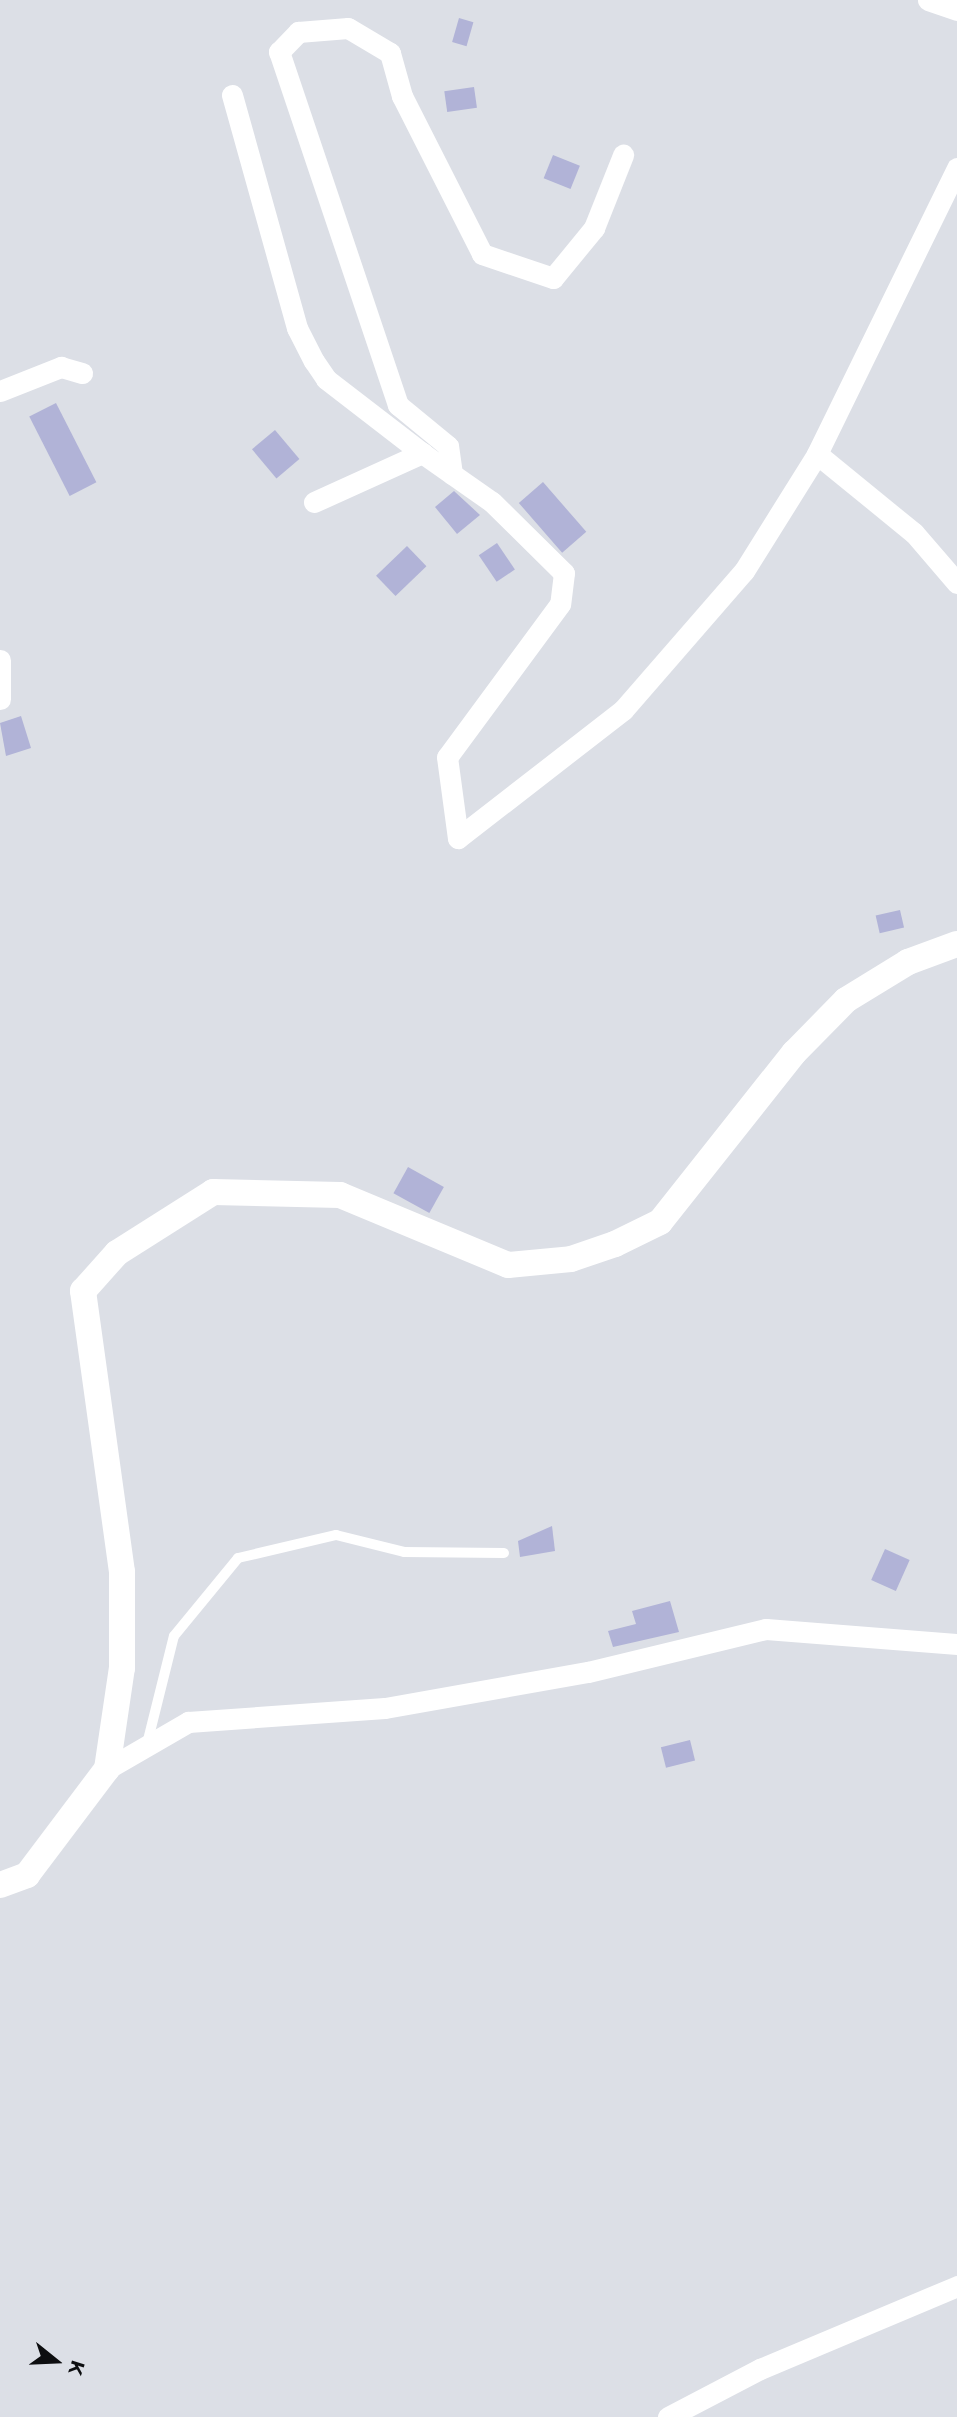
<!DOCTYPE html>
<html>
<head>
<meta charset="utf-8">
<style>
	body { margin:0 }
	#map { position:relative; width:957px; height:2417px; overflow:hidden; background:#dcdfe6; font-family:Montserrat,sans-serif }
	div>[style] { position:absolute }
	.building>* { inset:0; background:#b1b3d7; transform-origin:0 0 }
	.service>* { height:10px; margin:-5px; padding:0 5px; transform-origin:5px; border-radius:5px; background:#fff }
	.minor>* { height:21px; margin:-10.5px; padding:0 10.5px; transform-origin:10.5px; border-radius:10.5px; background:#fff }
	.tertiary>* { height:26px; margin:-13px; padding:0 13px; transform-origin:13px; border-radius:13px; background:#fff }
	span { translate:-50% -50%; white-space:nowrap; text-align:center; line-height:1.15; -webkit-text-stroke:5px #dcdfe6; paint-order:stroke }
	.north { position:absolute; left:21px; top:2326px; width:70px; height:70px; -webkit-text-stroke:5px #dcdfe6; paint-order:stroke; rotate:108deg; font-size:19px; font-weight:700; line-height:28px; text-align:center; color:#0d0e10 }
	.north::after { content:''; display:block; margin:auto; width:24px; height:32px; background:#0d0e10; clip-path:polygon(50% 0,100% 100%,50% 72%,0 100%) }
</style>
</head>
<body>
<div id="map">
	<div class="building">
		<i style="left:459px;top:18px;width:15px;height:25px;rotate:16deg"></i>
		<i style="left:474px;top:87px;width:21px;height:30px;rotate:82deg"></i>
		<i style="left:553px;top:155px;width:29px;height:25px;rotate:22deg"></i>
		<i style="left:56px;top:403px;width:89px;height:30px;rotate:63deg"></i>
		<i style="left:275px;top:430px;width:38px;height:30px;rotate:50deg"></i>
		<i style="left:543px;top:482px;width:66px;height:32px;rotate:49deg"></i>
		<i style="clip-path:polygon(454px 491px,480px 515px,457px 534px,435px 507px)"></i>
		<i style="left:497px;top:543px;width:32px;height:22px;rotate:56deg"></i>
		<i style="left:407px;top:546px;width:28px;height:43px;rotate:46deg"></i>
		<i style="clip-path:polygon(21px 716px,31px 748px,6px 756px,0 723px)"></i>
		<i style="left:900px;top:910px;width:18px;height:25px;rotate:77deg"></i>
		<i style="left:408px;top:1167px;width:41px;height:30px;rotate:29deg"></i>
		<i style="clip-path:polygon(552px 1526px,555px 1551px,520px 1557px,518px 1541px)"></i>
		<i style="left:885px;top:1549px;width:27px;height:34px;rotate:24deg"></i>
		<i style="clip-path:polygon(670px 1601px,679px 1632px,613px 1647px,608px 1631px,636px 1624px,632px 1611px)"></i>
		<i style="left:690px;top:1740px;width:21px;height:30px;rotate:76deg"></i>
	</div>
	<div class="service">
		<i style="left:147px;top:1744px;width:111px;rotate:-76deg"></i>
		<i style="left:174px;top:1636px;width:101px;rotate:-50.6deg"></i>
		<i style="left:238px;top:1558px;width:101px;rotate:-13.2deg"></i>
		<i style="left:336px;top:1535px;width:70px;rotate:14deg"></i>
		<i style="left:404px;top:1552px;width:100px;rotate:0.6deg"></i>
	</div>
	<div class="minor">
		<i style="left:928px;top:0;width:31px;rotate:19deg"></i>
		<i style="left:232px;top:95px;width:242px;rotate:74.4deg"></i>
		<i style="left:297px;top:328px;width:37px;rotate:63deg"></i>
		<i style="left:314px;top:361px;width:22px;rotate:56deg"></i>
		<i style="left:326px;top:379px;width:121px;rotate:37.6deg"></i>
		<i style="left:957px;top:168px;width:318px;rotate:116.1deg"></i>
		<i style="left:817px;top:454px;width:125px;rotate:39.2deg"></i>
		<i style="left:914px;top:533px;width:66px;rotate:49.3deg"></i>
		<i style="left:0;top:391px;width:66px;rotate:-21.5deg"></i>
		<i style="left:61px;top:367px;width:22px;rotate:16deg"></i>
		<i style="left:452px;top:474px;width:28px;rotate:-98deg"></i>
		<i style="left:448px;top:446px;width:65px;rotate:-140.6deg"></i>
		<i style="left:398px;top:405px;width:373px;rotate:-108.6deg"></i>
		<i style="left:279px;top:52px;width:28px;rotate:-46deg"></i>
		<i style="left:298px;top:32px;width:50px;rotate:-4.6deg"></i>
		<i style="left:348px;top:28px;width:49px;rotate:30.8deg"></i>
		<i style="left:390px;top:53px;width:45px;rotate:74.4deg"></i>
		<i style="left:402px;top:96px;width:177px;rotate:63.1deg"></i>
		<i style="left:482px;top:254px;width:75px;rotate:18.7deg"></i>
		<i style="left:553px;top:278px;width:65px;rotate:-50.6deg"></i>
		<i style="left:594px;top:228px;width:79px;rotate:-68.3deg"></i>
		<i style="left:314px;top:502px;width:119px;rotate:-24.4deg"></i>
		<i style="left:422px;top:453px;width:85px;rotate:35deg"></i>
		<i style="left:492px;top:502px;width:101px;rotate:44.6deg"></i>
		<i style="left:564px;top:573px;width:31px;rotate:97deg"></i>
		<i style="left:560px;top:604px;width:190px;rotate:126.4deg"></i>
		<i style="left:447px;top:757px;width:82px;rotate:82.3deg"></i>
		<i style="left:458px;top:838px;width:209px;rotate:-37.8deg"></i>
		<i style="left:623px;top:710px;width:184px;rotate:-49deg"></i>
		<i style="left:744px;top:571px;width:138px;rotate:-58deg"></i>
		<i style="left:0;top:660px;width:39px;rotate:90deg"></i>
		<i style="left:107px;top:1769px;width:94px;rotate:-30.1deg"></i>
		<i style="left:188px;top:1722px;width:197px;rotate:-4.1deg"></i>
		<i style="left:385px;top:1708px;width:206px;rotate:-10.1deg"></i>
		<i style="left:588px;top:1672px;width:183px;rotate:-13.6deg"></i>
		<i style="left:766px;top:1629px;width:192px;rotate:4.5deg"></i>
		<i style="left:668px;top:2417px;width:104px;rotate:-27.6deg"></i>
		<i style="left:760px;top:2369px;width:214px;rotate:-22.8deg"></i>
	</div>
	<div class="tertiary">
		<i style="left:0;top:1885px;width:29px;rotate:-20deg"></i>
		<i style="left:27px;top:1875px;width:133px;rotate:-53deg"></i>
		<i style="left:107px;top:1769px;width:102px;rotate:-81.6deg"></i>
		<i style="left:122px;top:1668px;width:96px;rotate:-90deg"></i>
		<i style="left:122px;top:1572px;width:284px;rotate:-97.9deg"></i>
		<i style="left:83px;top:1291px;width:51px;rotate:-48.2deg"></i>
		<i style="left:117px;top:1253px;width:114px;rotate:-32.4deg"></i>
		<i style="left:213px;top:1192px;width:127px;rotate:1.4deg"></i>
		<i style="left:340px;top:1195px;width:182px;rotate:22.6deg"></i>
		<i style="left:508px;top:1265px;width:63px;rotate:-5.4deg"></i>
		<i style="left:571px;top:1259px;width:46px;rotate:-18.8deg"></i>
		<i style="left:615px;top:1244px;width:50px;rotate:-26.1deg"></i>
		<i style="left:660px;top:1222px;width:216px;rotate:-51.6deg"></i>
		<i style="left:794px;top:1053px;width:74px;rotate:-45.5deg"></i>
		<i style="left:846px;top:1000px;width:73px;rotate:-31.5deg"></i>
		<i style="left:908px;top:962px;width:52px;rotate:-20.2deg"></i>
	</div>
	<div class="north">K</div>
</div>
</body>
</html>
